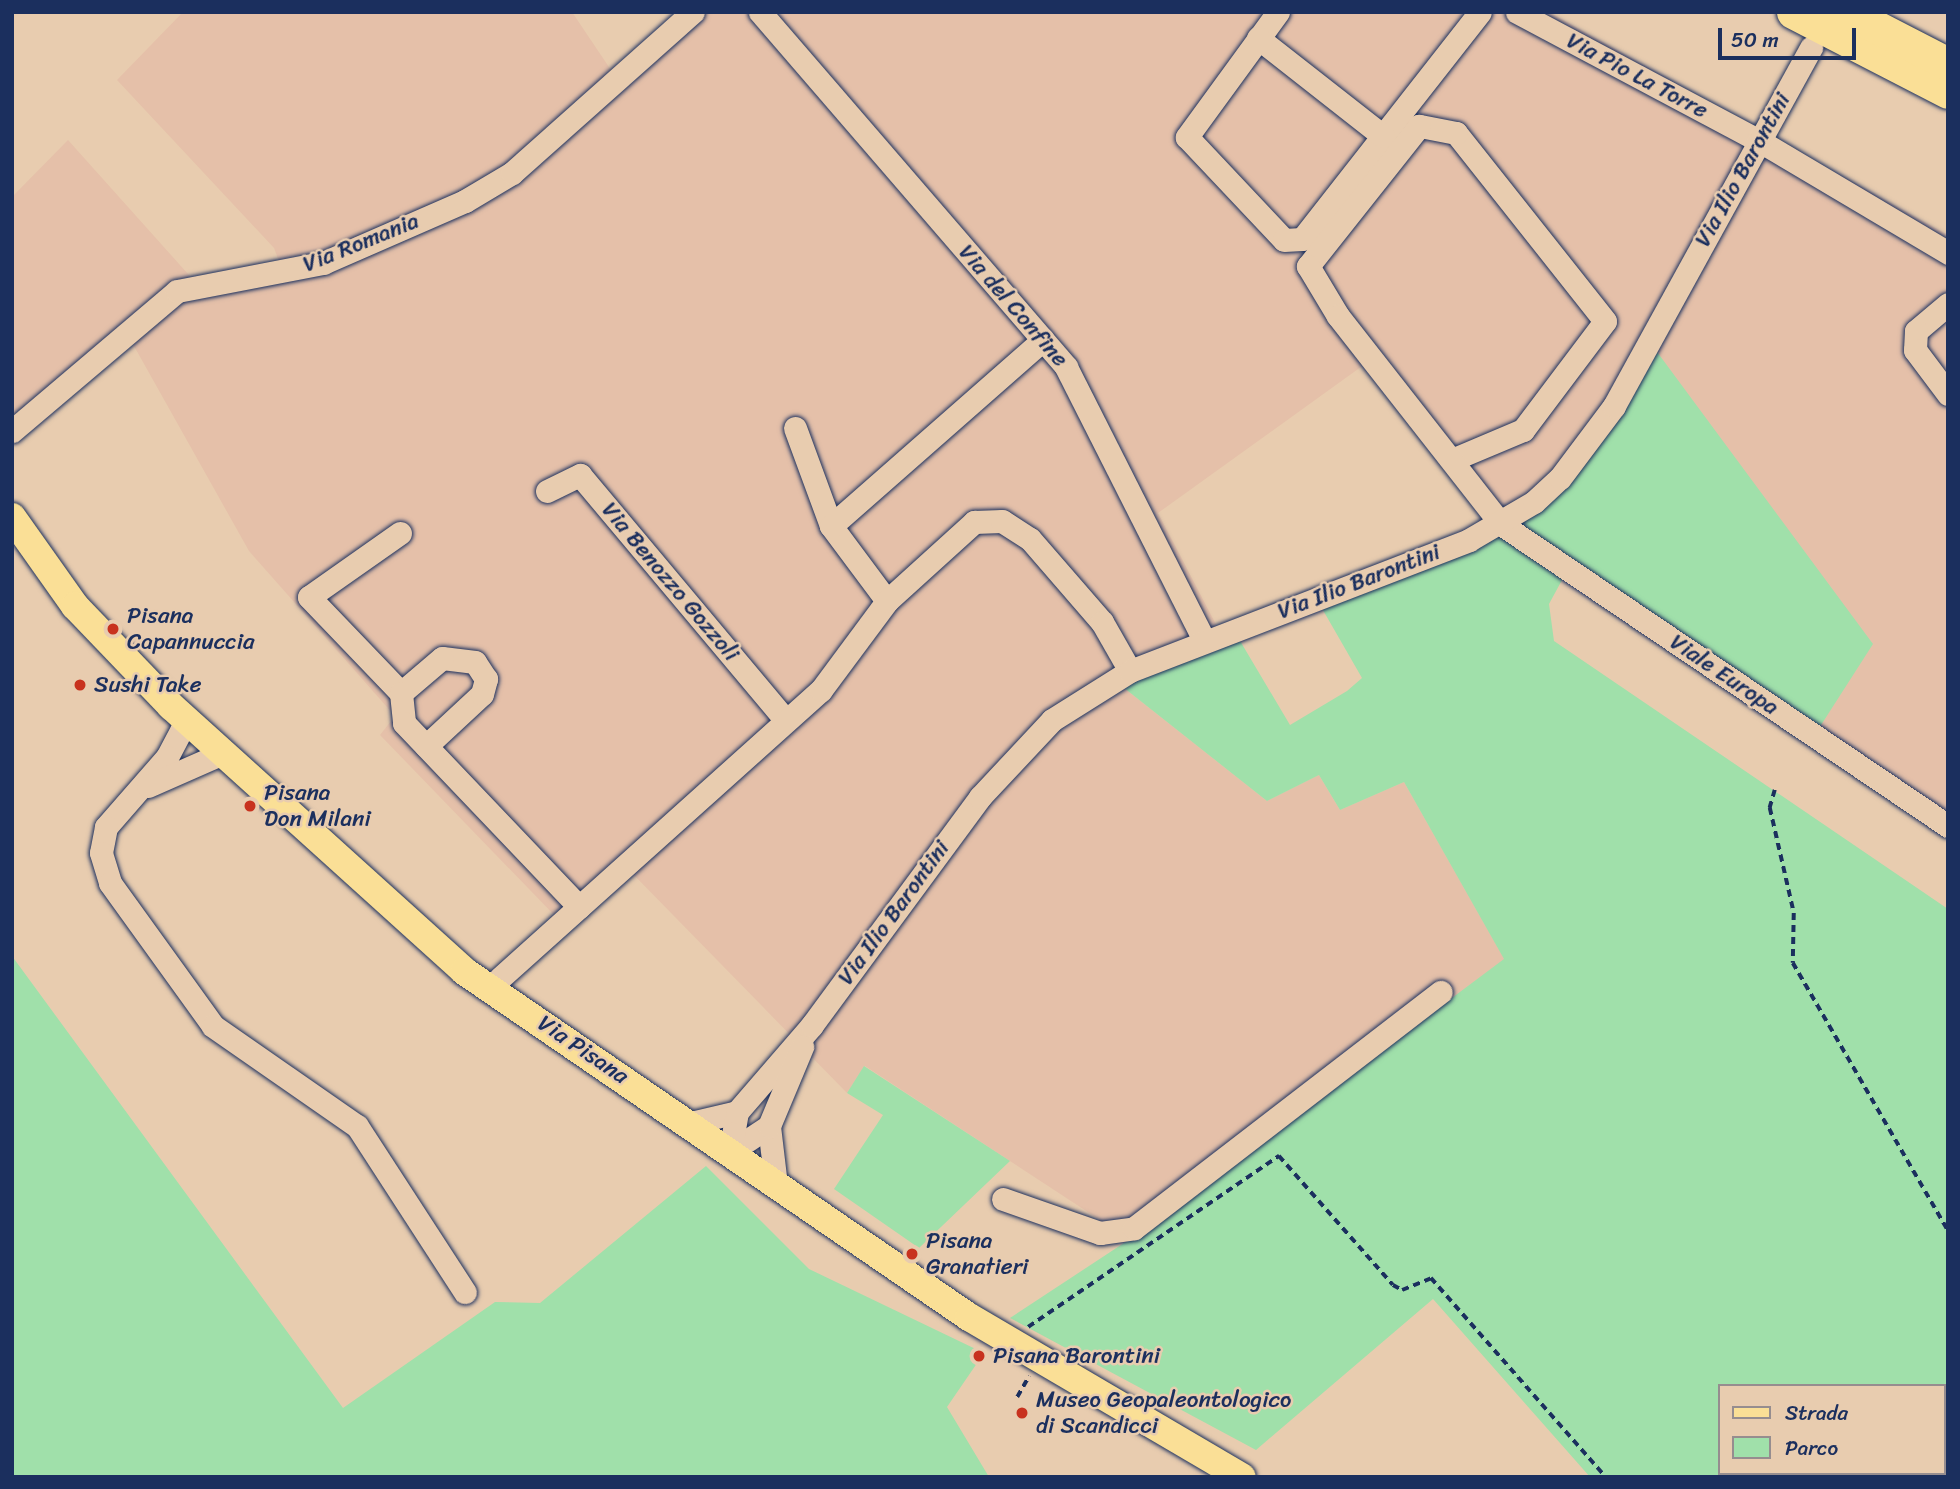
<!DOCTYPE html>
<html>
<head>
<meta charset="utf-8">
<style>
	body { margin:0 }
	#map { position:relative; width:1960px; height:1489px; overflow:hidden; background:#e8ccaf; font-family:Sriracha,sans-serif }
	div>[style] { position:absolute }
	.built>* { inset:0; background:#e5c0a9 }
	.green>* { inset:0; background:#a0e0aa }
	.path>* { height:3.5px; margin-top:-1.75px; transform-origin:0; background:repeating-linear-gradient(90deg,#1b2f5e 0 7px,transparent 0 12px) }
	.roads { filter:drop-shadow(0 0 2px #1b2f5e) drop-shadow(0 0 2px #1b2f5e) }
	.minor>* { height:23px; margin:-11.5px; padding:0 11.5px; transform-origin:11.5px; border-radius:11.5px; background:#e8ccaf }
	.major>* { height:28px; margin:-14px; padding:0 14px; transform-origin:14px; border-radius:14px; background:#fadf96 }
	.highway>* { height:33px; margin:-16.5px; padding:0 16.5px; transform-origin:16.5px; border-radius:16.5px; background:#fadf96 }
	.dots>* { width:19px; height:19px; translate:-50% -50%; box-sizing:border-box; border:4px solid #e8ccaf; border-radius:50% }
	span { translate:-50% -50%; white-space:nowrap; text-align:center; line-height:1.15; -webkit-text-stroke:5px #e8ccaf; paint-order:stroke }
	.street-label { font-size:23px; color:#1b2f5e }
	.poi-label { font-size:23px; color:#1b2f5e }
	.left { translate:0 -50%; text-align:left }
	.frame { position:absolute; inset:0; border:14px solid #1b2f5e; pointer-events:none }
	.legend { position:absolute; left:1718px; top:1384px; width:228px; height:91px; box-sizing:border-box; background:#e8ccaf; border:2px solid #968d8f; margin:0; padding:9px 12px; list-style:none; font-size:21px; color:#1b2f5e }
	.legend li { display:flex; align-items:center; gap:14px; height:35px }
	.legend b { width:35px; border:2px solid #968d8f }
	.scale { position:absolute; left:1718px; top:28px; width:138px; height:32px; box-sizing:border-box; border:4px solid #1b2f5e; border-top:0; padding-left:9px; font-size:21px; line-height:24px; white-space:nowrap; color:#1b2f5e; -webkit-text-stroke:5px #e8ccaf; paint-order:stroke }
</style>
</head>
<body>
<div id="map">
	<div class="built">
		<i style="clip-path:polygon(183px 12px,572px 12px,617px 79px,693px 12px,1549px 12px,1948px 235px,1948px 826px,1814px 736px,1614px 406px,1501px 524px,1372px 359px,1158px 513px,1221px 634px,1114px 680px,1267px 801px,1319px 775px,1340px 810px,1404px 782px,1505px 960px,1129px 1239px,865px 1066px,847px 1093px,629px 870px,557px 918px,380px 735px,395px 716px,249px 551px,125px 330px,18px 421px,12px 412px,12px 197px,68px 140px,197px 284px,283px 272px,274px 248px,117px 80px)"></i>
	</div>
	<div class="green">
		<i style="clip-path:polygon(evenodd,1649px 341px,1873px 644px,1814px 736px,1568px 569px,1549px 604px,1554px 641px,1948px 909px,1948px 1477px,1590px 1477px,1433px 1299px,1256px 1450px,1010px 1318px,1130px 1239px,1504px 959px,1404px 782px,1340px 810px,1319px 775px,1267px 801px,1114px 680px,1233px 629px,1290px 725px,1347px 691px,1362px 678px,1316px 598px,1534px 502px,1649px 341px,1720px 1386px,1944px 1386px,1944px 1473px,1720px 1473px,1720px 1386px)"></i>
		<i style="clip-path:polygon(12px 956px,343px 1408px,495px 1302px,540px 1303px,706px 1166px,809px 1269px,984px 1353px,947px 1407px,989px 1477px,12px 1477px)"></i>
		<i style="clip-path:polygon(864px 1066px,1010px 1161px,919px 1248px,834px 1189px,883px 1115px,847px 1093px)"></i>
	</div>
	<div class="path">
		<i style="left:1775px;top:790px;width:19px;rotate:106deg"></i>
		<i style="left:1770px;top:808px;width:108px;rotate:77.1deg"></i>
		<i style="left:1794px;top:913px;width:50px;rotate:91.1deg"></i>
		<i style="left:1793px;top:963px;width:309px;rotate:59.9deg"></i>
		<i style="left:1028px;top:1327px;width:304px;rotate:-34.3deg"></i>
		<i style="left:1279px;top:1156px;width:172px;rotate:48.5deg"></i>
		<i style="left:1393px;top:1285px;width:10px;rotate:29deg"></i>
		<i style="left:1402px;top:1290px;width:31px;rotate:-22deg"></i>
		<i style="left:1431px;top:1278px;width:265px;rotate:48.7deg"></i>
		<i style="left:1017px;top:1397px;width:24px;rotate:-60deg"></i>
		<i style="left:1944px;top:1435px;width:5px;rotate:-37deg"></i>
		<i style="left:12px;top:1476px;width:1px;rotate:90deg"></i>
		<i style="left:1895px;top:1477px;width:6px;rotate:-45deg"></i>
	</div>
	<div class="roads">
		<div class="minor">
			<i style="left:760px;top:12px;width:469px;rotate:49.2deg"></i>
			<i style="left:1066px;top:367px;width:306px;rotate:63.2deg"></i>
			<i style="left:1278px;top:12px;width:155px;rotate:126.1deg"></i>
			<i style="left:1187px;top:137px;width:141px;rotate:46.7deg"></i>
			<i style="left:1284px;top:240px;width:18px;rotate:-3deg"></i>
			<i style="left:1302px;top:239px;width:288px;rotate:-51.9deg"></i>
			<i style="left:1517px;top:12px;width:273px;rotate:28deg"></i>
			<i style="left:1758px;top:140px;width:221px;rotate:30.7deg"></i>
			<i style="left:1258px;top:38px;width:159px;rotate:38.1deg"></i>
			<i style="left:1948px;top:304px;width:42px;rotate:139.8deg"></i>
			<i style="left:1916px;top:331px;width:19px;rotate:93deg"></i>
			<i style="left:1915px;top:350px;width:55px;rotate:53.1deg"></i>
			<i style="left:795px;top:428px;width:104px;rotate:69.8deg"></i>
			<i style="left:12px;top:431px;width:216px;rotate:-40.3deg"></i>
			<i style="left:177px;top:291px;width:149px;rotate:-10.9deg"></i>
			<i style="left:323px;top:263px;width:155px;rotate:-23.6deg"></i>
			<i style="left:465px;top:201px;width:55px;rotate:-30.8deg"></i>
			<i style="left:512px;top:173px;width:242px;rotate:-41.7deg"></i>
			<i style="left:1454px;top:459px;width:75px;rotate:-22.8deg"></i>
			<i style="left:1523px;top:430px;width:136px;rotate:-53deg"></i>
			<i style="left:1605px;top:321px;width:240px;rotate:-128.4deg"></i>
			<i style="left:1456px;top:133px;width:38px;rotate:-169deg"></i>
			<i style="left:1419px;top:126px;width:179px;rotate:128.4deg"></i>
			<i style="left:1308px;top:266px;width:58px;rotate:59deg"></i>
			<i style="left:1338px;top:316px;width:264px;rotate:51.9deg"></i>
			<i style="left:1501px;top:524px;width:539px;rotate:34.04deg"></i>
			<i style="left:547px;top:491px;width:37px;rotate:-26deg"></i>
			<i style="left:580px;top:475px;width:316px;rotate:50deg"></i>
			<i style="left:400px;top:533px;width:111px;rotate:144.9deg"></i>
			<i style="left:309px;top:597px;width:133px;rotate:46.2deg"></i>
			<i style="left:887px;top:601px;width:94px;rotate:-126.7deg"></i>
			<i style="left:831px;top:526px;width:282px;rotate:-41.3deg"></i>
			<i style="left:186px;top:721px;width:41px;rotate:117.8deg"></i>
			<i style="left:167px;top:757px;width:93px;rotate:131.1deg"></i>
			<i style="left:106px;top:827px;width:26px;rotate:101deg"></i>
			<i style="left:101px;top:853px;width:31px;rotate:73deg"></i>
			<i style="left:110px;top:883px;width:176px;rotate:54.2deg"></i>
			<i style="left:213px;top:1026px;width:175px;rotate:34.8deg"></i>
			<i style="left:357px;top:1126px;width:198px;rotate:57deg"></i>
			<i style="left:426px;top:746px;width:76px;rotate:-42.9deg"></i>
			<i style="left:482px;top:694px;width:16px;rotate:-75deg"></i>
			<i style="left:486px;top:679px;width:20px;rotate:-123deg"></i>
			<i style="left:475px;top:662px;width:33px;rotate:-173deg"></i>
			<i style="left:442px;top:658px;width:54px;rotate:139.5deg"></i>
			<i style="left:401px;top:693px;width:30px;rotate:84deg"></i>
			<i style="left:404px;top:723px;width:254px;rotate:46.4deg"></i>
			<i style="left:148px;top:786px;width:80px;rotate:-23.7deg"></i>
			<i style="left:500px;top:978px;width:431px;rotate:-41.9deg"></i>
			<i style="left:821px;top:690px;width:111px;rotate:-53.4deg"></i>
			<i style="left:887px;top:601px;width:118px;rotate:-42.2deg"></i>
			<i style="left:974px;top:522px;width:28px;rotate:-2deg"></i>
			<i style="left:1002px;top:521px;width:33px;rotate:33deg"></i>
			<i style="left:1030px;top:539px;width:110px;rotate:49.1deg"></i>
			<i style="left:1102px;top:622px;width:56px;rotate:60.3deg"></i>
			<i style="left:691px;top:1123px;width:47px;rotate:-13.4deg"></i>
			<i style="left:769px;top:1126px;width:47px;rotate:146.3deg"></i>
			<i style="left:730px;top:1152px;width:41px;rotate:-80.1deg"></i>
			<i style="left:737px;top:1112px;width:115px;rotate:-49.2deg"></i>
			<i style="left:812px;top:1025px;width:283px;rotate:-53.6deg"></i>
			<i style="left:980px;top:797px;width:105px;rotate:-46.9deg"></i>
			<i style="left:1052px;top:720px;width:92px;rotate:-32.1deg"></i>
			<i style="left:1130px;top:671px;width:363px;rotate:-21.1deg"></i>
			<i style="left:1469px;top:540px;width:75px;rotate:-30.3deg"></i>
			<i style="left:1534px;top:502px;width:35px;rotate:-43deg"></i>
			<i style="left:1560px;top:478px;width:90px;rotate:-53.1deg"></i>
			<i style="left:1614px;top:406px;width:409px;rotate:-61.2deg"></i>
			<i style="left:776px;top:1185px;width:59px;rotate:-96.8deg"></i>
			<i style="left:769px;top:1126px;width:86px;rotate:-67.3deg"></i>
			<i style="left:1003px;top:1199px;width:103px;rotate:19.3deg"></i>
			<i style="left:1100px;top:1233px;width:34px;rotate:-8deg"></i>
			<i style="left:1134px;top:1228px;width:387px;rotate:-37.6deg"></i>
		</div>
		<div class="major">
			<i style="left:12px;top:517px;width:109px;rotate:54.7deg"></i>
			<i style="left:75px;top:606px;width:139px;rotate:46.2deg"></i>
			<i style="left:171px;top:706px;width:395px;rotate:42.1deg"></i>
			<i style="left:464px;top:971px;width:612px;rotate:34.42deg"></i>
			<i style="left:969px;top:1317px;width:316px;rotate:30.4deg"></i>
		</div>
		<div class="highway">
			<i style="left:1793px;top:12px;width:174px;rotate:27.3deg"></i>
			<i style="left:1847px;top:12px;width:114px;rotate:27.2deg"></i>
		</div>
	</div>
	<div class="dots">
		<i style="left:113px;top:629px;background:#c8321e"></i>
		<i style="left:80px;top:685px;background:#c8321e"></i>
		<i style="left:250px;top:806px;background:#c8321e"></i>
		<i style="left:912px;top:1254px;background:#c8321e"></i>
		<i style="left:979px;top:1356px;background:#c8321e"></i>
		<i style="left:1022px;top:1413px;background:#c8321e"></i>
	</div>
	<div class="street-label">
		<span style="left:1637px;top:76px;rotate:28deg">Via Pio La Torre</span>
		<span style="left:1743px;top:170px;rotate:-61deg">Via Ilio Barontini</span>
		<span style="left:361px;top:243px;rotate:-22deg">Via Romania</span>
		<span style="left:1013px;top:306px;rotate:49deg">Via del Confine</span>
		<span style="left:670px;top:582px;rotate:50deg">Via Benozzo Gozzoli</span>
		<span style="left:1359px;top:582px;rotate:-21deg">Via Ilio Barontini</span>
		<span style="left:1724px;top:675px;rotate:34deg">Viale Europa</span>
		<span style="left:894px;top:913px;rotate:-54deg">Via Ilio Barontini</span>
		<span style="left:583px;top:1050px;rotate:34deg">Via Pisana</span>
	</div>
	<div class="poi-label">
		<span class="left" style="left:127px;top:629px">Pisana<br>Capannuccia</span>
		<span class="left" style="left:94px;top:685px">Sushi Take</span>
		<span class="left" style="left:264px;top:806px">Pisana<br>Don Milani</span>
		<span class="left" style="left:926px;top:1254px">Pisana<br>Granatieri</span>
		<span class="left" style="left:993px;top:1356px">Pisana Barontini</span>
		<span class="left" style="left:1036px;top:1413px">Museo Geopaleontologico<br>di Scandicci</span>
	</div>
	<div class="frame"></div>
	<ul class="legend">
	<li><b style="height:9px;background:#fadf96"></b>Strada</li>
	<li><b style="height:19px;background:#a0e0aa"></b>Parco</li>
	</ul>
	<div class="scale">50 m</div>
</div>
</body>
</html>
